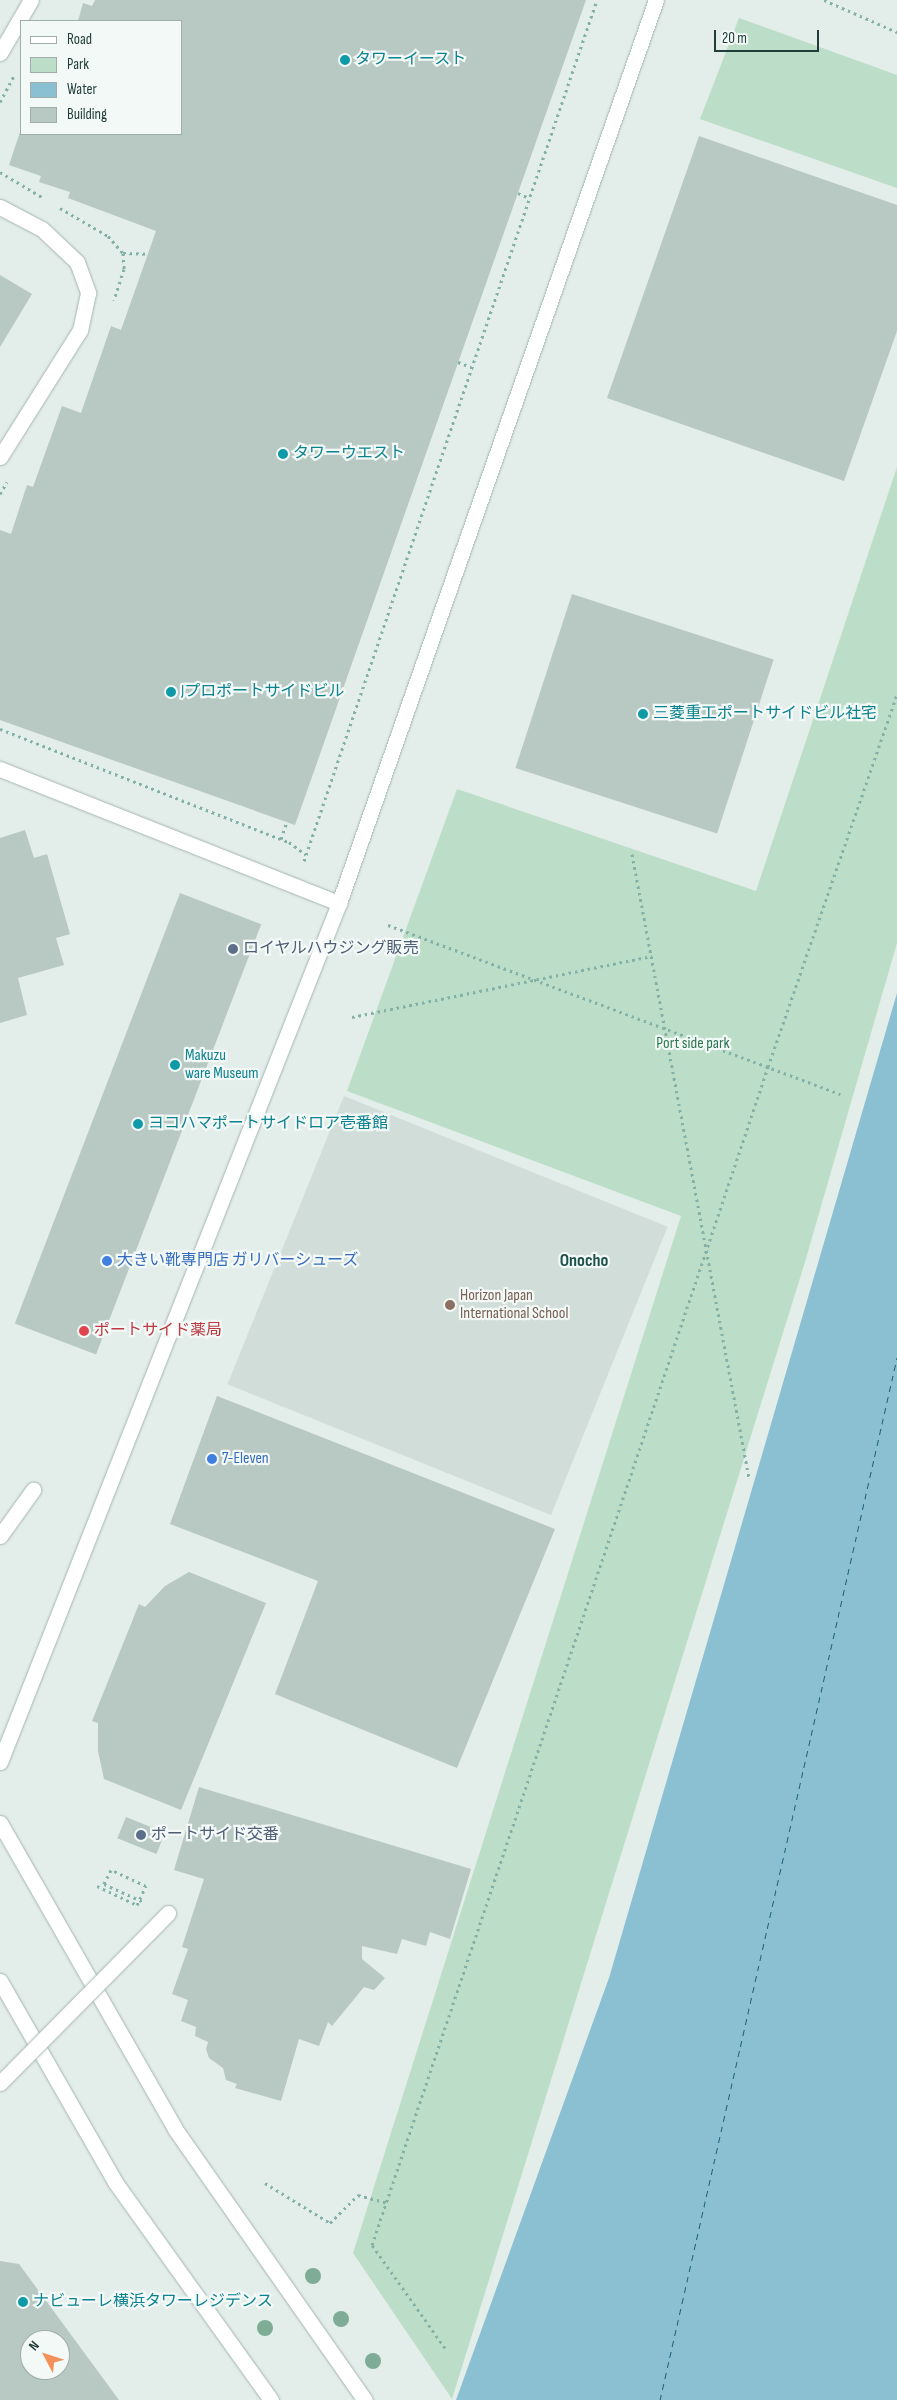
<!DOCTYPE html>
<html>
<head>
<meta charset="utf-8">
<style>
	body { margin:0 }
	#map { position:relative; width:897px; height:2400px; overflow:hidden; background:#e3edea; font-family:"Sofia Sans Condensed","Noto Sans JP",sans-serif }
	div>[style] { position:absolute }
	.built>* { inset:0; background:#d1ddd9; transform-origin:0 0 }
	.green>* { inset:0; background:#bcdec9 }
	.water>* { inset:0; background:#8bbfd2 }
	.ferry>* { height:1px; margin-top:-0.5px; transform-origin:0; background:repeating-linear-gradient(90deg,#1c617b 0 6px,transparent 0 11px) }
	.building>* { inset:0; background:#b8c8c3; transform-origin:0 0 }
	.path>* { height:3px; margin-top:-1.5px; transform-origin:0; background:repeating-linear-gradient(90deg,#83b1a7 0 2.5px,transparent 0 6.5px) }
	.roads { filter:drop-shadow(0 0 1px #a5b5b2) drop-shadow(0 0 1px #a5b5b2) }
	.street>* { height:15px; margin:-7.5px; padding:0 7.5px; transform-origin:7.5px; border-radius:7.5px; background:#fff }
	.secondary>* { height:15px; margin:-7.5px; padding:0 7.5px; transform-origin:7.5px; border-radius:7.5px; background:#fff }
	.bridges { filter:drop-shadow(0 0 1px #a5b5b2) drop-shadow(0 0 1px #a5b5b2) }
	.street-bridge>* { height:15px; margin:-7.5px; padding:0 7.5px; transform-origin:7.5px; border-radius:7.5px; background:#fff }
	.trees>* { width:16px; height:16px; margin:-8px; border-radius:50%; background:#7eac96 }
	.dots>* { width:14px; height:14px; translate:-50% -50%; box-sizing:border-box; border:2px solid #f3f9f7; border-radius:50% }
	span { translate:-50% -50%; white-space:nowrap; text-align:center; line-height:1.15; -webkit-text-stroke:4.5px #f3f9f7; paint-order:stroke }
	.culture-label { font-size:16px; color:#0d838f }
	.left { translate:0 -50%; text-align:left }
	.service-label { font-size:16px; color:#4e5e75 }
	.park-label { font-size:16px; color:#2c7651 }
	.shop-label { font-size:16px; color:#366cbe }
	.education-label { font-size:16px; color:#785e54 }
	.health-label { font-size:16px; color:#be3a42 }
	.neighbourhood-label { font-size:18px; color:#1e514a; font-weight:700 }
	.legend { position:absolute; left:20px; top:20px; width:162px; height:115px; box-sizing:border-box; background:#f3f9f7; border:1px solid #9faeab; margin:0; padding:6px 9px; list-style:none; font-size:15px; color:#223e3a }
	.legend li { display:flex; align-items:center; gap:10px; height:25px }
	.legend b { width:25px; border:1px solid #9faeab }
	.north { position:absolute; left:20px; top:2330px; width:50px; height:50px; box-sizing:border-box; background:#f3f9f7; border:1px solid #9faeab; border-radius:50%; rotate:310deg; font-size:14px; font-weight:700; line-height:20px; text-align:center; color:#223e3a }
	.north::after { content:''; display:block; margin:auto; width:18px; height:22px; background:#f3915b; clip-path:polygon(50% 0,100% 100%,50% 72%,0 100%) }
	.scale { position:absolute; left:714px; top:30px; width:105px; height:22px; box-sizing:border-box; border:2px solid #223e3a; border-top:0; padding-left:6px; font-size:15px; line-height:18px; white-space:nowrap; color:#223e3a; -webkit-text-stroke:4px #f3f9f7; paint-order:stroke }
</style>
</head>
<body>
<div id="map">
	<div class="built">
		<i style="left:344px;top:1096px;width:349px;height:311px;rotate:22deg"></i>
	</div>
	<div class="green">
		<i style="clip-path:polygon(739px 18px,897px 75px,897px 188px,700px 119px)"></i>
		<i style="clip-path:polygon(897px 467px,897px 943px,805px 1262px,452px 2399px,353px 2253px,681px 1216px,347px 1091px,457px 789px,756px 891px)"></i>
	</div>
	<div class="water">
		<i style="clip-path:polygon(897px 993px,897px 2400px,456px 2400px,609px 1978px)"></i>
	</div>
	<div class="ferry">
		<i style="left:660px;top:2400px;width:1069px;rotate:-77.19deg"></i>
	</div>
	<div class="building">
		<i style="clip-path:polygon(95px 0,586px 0,295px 825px,0 720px,0 530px,11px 534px,27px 485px,33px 487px,62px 406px,81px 413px,111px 326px,121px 330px,156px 231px,68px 198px,70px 192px,39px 182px,41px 176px,9px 165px,21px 129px,21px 134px,181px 134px,181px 21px,78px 21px,83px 3px,92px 6px)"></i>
		<i style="clip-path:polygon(699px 136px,897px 205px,897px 331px,844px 481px,607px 398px)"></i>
		<i style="clip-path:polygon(0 275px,32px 294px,0 347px)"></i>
		<i style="left:572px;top:594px;width:212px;height:183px;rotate:18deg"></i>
		<i style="clip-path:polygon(25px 830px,34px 858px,47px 854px,70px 934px,56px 938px,64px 965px,18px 978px,27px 1015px,0 1023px,0 838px)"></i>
		<i style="left:180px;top:893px;width:87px;height:461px;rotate:21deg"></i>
		<i style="clip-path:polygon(217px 1396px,555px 1529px,457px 1768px,275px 1694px,318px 1581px,170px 1524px)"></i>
		<i style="clip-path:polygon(189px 1572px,266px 1603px,181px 1810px,104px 1779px,98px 1751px,98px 1723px,92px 1721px,139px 1604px,145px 1607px,165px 1586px)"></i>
		<i style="clip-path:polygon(199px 1787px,471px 1869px,450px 1939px,430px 1932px,426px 1946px,402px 1939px,397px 1954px,362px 1946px,362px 1959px,385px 1978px,374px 1990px,364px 1987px,332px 2026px,328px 2022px,319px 2046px,299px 2039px,281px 2101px,235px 2088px,237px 2084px,226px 2080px,223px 2068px,209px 2058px,206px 2049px,208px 2042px,195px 2036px,196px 2027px,181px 2021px,188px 2000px,172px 1994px,188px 1949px,182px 1947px,204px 1879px,174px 1870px)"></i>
		<i style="left:126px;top:1817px;width:42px;height:23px;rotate:22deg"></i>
		<i style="clip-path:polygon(evenodd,0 2261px,19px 2264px,119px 2400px,0 2400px,0 2261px,30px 2340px,60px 2340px,60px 2370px,30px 2370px,30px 2340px)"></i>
	</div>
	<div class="path">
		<i style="left:824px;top:0;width:80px;rotate:23.7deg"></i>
		<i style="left:0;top:102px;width:32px;rotate:-62deg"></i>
		<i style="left:0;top:172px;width:49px;rotate:30.8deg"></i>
		<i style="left:518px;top:193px;width:12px;rotate:24deg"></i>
		<i style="left:60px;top:208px;width:56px;rotate:30.3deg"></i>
		<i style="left:108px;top:236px;width:23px;rotate:49deg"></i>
		<i style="left:123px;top:253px;width:16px;rotate:86deg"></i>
		<i style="left:124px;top:269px;width:33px;rotate:108deg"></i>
		<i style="left:123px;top:253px;width:25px;rotate:2deg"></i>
		<i style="left:458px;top:362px;width:14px;rotate:21deg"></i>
		<i style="left:0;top:494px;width:14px;rotate:-60deg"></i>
		<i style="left:0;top:729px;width:310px;rotate:21.4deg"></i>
		<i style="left:289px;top:842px;width:21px;rotate:37deg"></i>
		<i style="left:281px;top:839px;width:18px;rotate:-71deg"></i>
		<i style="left:632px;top:854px;width:635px;rotate:79.38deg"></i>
		<i style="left:304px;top:861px;width:909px;rotate:-71.21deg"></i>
		<i style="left:388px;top:925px;width:483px;rotate:20.5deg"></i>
		<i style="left:352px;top:1017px;width:306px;rotate:-11.5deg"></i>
		<i style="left:97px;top:1886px;width:44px;rotate:25.4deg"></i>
		<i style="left:137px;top:1905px;width:21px;rotate:-65deg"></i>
		<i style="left:146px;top:1886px;width:38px;rotate:-155deg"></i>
		<i style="left:111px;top:1870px;width:16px;rotate:117deg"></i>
		<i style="left:104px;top:1884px;width:44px;rotate:24.2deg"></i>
		<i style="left:265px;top:2183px;width:76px;rotate:31.6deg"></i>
		<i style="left:330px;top:2223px;width:40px;rotate:-45deg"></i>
		<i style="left:358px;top:2195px;width:31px;rotate:15deg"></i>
		<i style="left:445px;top:2348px;width:126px;rotate:-125.3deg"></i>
		<i style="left:372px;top:2245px;width:1243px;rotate:-71.42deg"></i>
		<i style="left:768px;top:1067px;width:395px;rotate:-70.9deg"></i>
	</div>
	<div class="roads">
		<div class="street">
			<i style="left:0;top:53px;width:61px;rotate:-59.7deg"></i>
			<i style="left:0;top:207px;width:47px;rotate:27.6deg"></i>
			<i style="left:42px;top:229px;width:48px;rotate:43.3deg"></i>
			<i style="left:77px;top:262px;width:33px;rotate:70deg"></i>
			<i style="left:88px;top:293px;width:38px;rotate:102deg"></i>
			<i style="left:80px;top:330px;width:150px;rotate:122.2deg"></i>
			<i style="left:0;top:769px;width:365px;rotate:21.6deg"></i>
			<i style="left:0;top:1536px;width:57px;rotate:-54.3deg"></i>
		</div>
		<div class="secondary">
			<i style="left:0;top:1762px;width:923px;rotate:-68.46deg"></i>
			<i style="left:339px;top:903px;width:957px;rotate:-70.66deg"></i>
			<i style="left:0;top:1823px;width:353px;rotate:60.2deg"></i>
			<i style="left:175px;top:2129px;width:331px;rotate:55deg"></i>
			<i style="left:0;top:1981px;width:232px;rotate:60.2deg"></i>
			<i style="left:115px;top:2182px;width:268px;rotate:54.4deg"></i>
		</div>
	</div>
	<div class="bridges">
		<div class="street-bridge">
			<i style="left:0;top:2083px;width:239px;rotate:-45.3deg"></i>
		</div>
	</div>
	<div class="trees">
		<i style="left:313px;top:2276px"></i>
		<i style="left:341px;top:2319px"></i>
		<i style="left:265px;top:2328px"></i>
		<i style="left:373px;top:2361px"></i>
	</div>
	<div class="dots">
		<i style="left:345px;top:60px;background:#0f9aa8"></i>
		<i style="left:283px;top:454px;background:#0f9aa8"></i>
		<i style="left:171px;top:692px;background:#0f9aa8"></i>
		<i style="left:643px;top:714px;background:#0f9aa8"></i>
		<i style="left:233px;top:949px;background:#5c6f8a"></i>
		<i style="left:175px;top:1065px;background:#0f9aa8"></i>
		<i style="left:138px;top:1124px;background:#0f9aa8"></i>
		<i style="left:107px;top:1261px;background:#3f7fe0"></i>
		<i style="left:450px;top:1305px;background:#8d6e63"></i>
		<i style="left:84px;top:1331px;background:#e0444e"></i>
		<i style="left:212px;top:1459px;background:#3f7fe0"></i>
		<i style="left:141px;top:1835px;background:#5c6f8a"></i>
		<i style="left:23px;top:2302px;background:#0f9aa8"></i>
	</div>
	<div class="culture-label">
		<span class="left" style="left:355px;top:60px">タワーイースト</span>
		<span class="left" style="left:293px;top:454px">タワーウエスト</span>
		<span class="left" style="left:181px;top:692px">Jプロポートサイドビル</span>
		<span class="left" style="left:653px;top:714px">三菱重工ポートサイドビル社宅</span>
		<span class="left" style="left:185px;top:1065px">Makuzu<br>ware Museum</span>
		<span class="left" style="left:148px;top:1124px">ヨコハマポートサイドロア壱番館</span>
		<span class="left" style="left:33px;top:2302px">ナビューレ横浜タワーレジデンス</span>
	</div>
	<div class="service-label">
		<span class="left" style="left:243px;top:949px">ロイヤルハウジング販売</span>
		<span class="left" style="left:151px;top:1835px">ポートサイド交番</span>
	</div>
	<div class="park-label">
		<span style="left:693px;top:1044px">Port side park</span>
	</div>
	<div class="shop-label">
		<span class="left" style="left:117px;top:1261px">大きい靴専門店 ガリバーシューズ</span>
		<span class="left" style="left:222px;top:1459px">7-Eleven</span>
	</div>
	<div class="education-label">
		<span class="left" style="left:460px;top:1305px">Horizon Japan<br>International School</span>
	</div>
	<div class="health-label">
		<span class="left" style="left:94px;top:1331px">ポートサイド薬局</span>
	</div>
	<div class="neighbourhood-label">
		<span style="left:584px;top:1261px">Onocho</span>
	</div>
	<ul class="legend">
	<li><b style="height:6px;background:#fff"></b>Road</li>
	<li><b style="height:14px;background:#bcdec9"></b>Park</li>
	<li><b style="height:14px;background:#8bbfd2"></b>Water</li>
	<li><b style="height:14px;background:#b8c8c3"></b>Building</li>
	</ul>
	<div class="north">N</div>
	<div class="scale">20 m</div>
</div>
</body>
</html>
